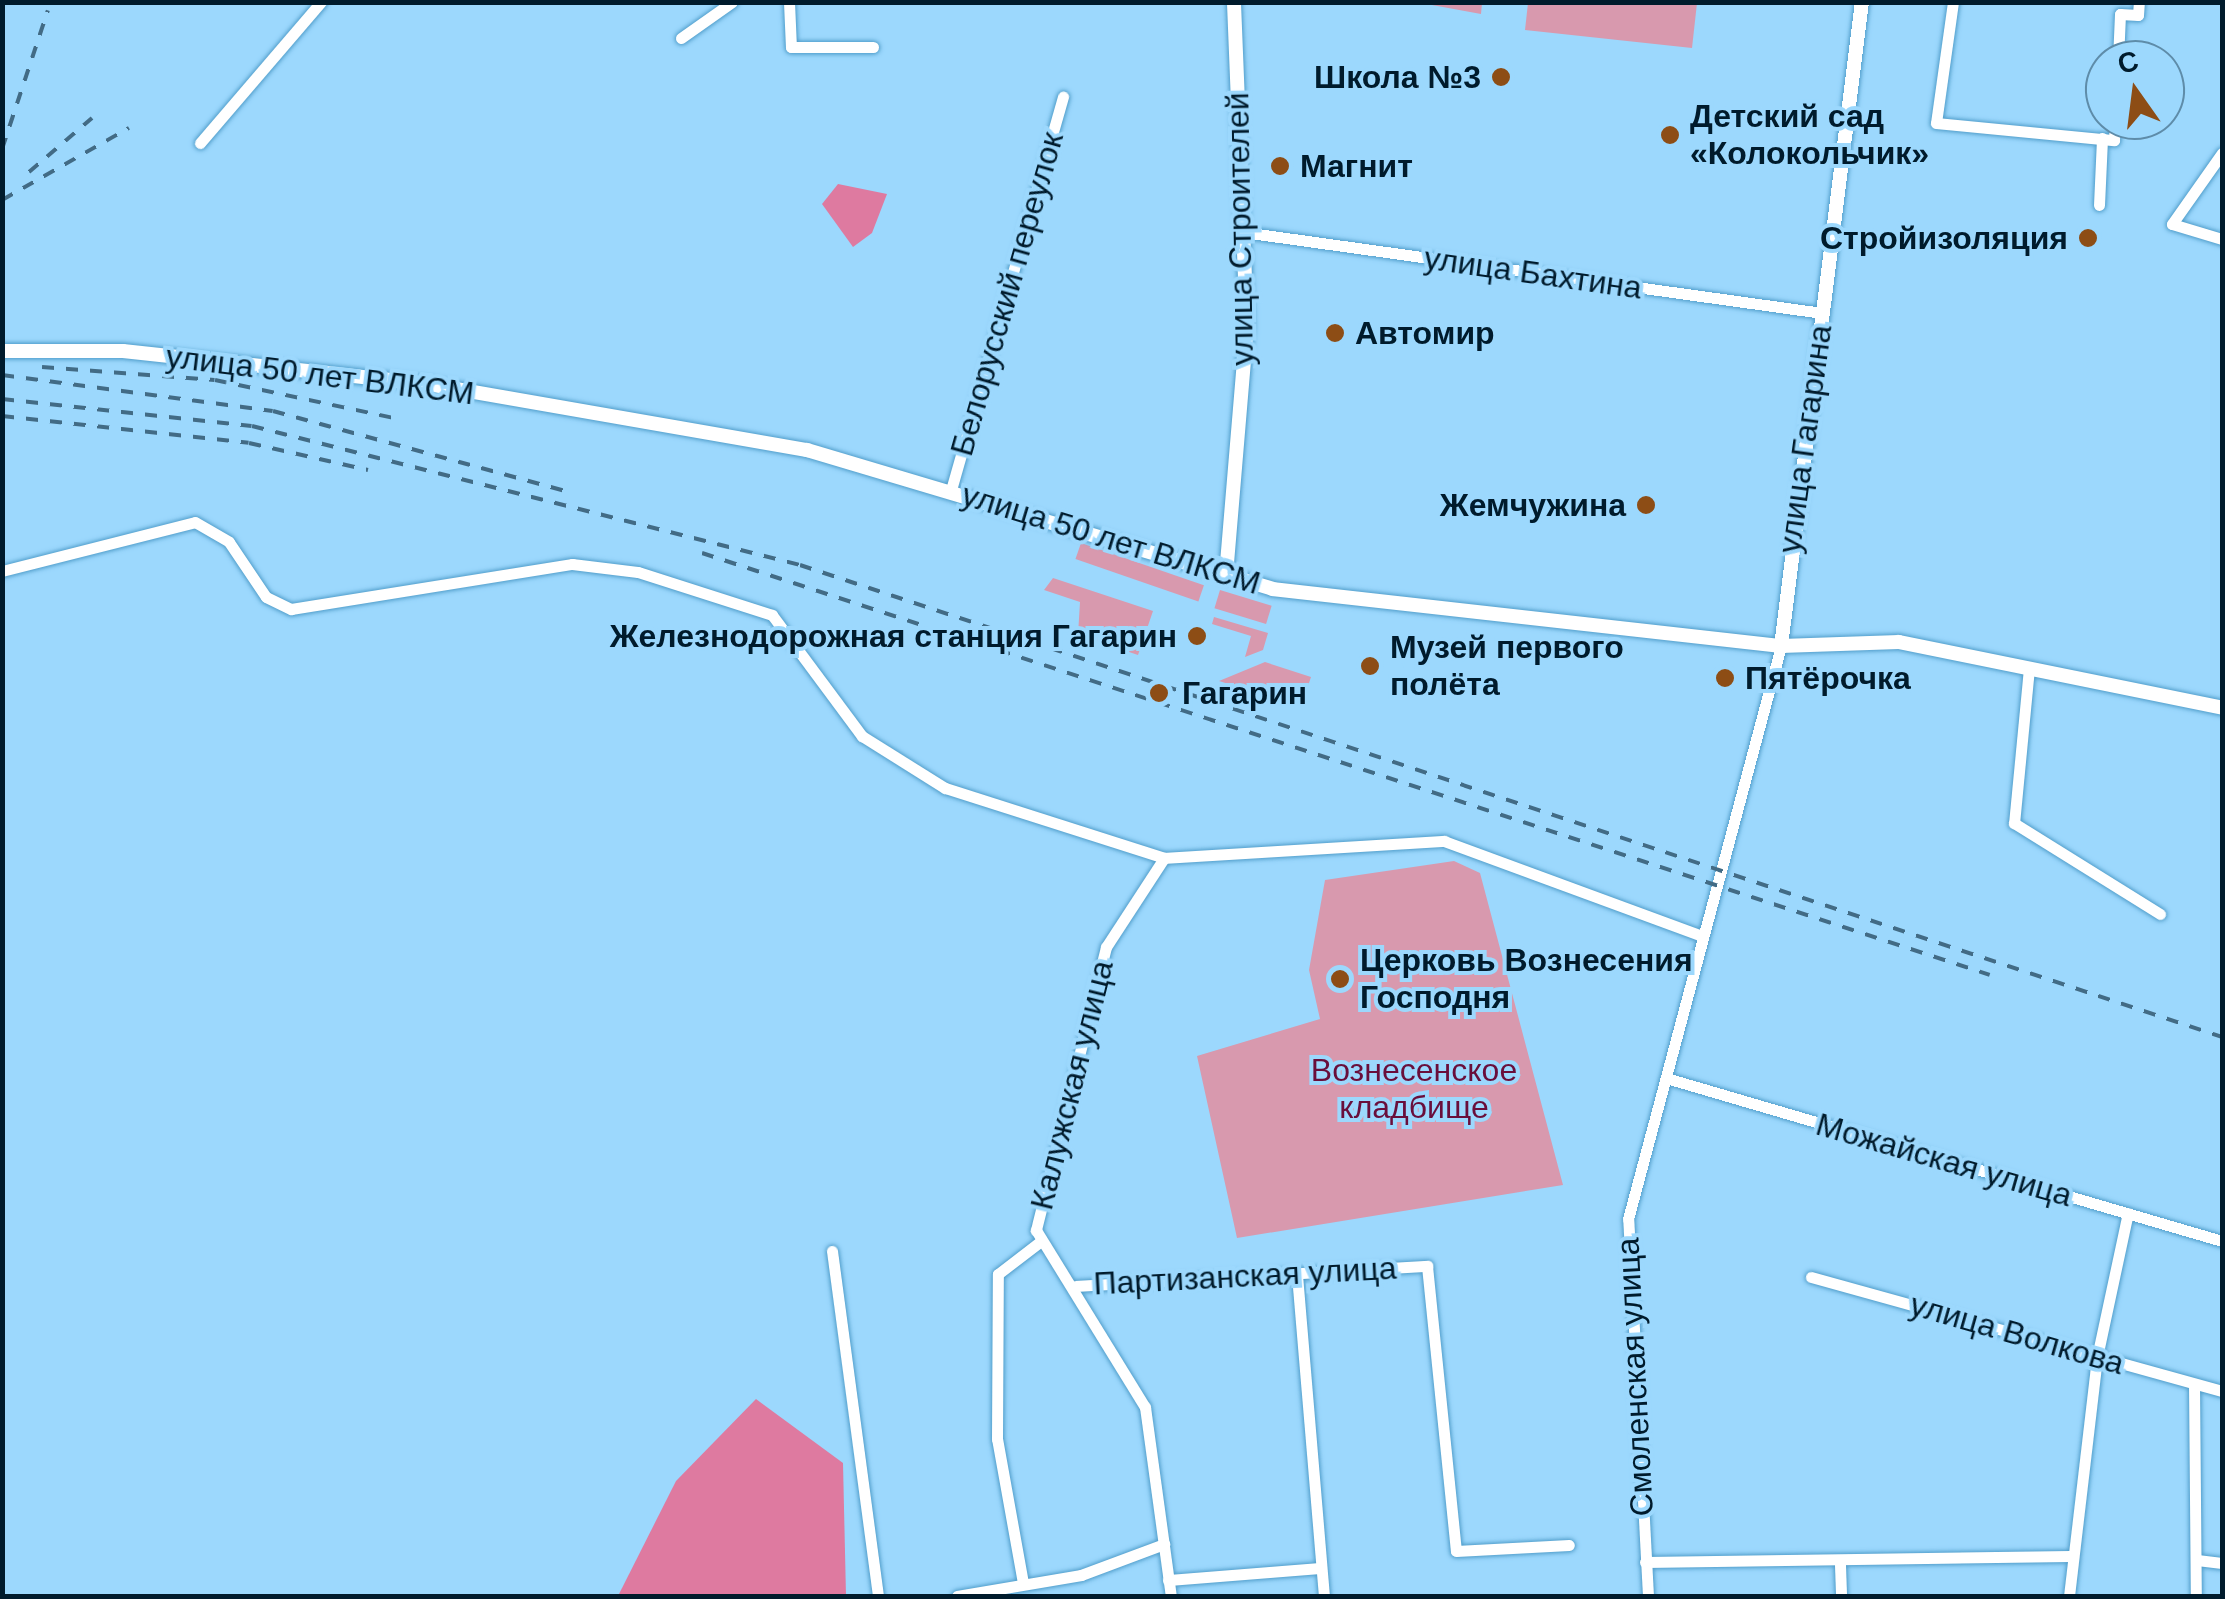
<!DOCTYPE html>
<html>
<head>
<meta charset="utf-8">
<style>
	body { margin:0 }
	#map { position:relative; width:2225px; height:1599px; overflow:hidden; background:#9cd8fd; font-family:Arial,sans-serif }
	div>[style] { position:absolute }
	.green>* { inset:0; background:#d899ae; transform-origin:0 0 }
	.forest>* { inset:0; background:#de7aa0 }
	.roads { filter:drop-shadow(0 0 2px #519ecb) drop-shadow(0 0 2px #519ecb) }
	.minor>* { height:11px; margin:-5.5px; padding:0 5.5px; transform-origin:5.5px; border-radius:5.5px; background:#fff }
	.major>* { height:14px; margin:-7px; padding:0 7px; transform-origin:7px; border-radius:7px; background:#fff }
	.rail>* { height:4px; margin-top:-2px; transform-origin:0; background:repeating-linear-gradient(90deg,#426b85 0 12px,transparent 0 24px) }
	.dots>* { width:28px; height:28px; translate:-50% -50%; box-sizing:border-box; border:5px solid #9cd8fd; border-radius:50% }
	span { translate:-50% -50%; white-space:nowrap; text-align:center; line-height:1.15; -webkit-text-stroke:8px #9cd8fd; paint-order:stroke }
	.poi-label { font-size:32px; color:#001b2c; font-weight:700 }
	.right { translate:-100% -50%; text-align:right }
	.left { translate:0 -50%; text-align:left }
	.street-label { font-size:32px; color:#001b2c }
	.park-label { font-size:32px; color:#690e3b }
	.frame { position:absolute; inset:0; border:5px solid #001b2c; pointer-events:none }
	.north { position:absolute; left:2085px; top:40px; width:100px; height:100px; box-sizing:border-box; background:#9cd8fd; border:2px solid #5e8ca9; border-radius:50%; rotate:346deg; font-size:28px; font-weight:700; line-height:40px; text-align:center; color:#001b2c }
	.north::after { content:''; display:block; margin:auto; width:35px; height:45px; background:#8d4d15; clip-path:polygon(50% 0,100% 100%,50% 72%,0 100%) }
</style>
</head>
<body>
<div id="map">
	<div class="green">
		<i style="clip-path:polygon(1421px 3px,1421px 2px,1482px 3px,1481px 14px)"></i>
		<i style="clip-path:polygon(1528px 3px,1697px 3px,1692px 48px,1525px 30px)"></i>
		<i style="left:1081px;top:543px;width:130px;height:17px;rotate:19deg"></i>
		<i style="clip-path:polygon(1053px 578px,1153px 611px,1138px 655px,1078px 635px,1080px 602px,1044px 590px)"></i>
		<i style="left:1220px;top:590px;width:54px;height:19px;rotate:17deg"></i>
		<i style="clip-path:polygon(1214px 617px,1268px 633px,1263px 650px,1245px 657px,1251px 636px,1212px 624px)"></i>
		<i style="clip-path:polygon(1265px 662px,1311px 677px,1301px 707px,1219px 681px)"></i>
		<i style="clip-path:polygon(1454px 861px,1480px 873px,1563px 1185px,1237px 1238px,1197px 1056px,1320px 1019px,1309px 970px,1325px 880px)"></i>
	</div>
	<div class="forest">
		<i style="clip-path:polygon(838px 184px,887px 194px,872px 233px,853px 247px,822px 204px)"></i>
		<i style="clip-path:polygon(756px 1399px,843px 1463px,846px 1596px,618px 1596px,676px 1481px)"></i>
	</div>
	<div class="roads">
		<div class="minor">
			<i style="left:789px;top:2px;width:45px;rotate:87.5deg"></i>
			<i style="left:791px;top:47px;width:82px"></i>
			<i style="left:1953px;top:2px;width:122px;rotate:98deg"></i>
			<i style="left:1936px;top:123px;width:179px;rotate:5.5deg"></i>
			<i style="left:2114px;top:140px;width:20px;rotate:-87deg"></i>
			<i style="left:681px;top:38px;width:62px;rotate:-35.2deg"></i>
			<i style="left:2118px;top:60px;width:46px;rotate:-87.5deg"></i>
			<i style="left:2120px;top:14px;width:18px;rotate:3deg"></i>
			<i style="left:2138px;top:15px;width:13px;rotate:-86deg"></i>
			<i style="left:200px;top:143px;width:186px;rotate:-49.4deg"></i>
			<i style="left:2222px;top:153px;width:87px;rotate:125.2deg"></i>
			<i style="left:2172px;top:224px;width:52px;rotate:16.7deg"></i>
			<i style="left:2099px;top:205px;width:67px;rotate:-87.4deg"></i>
			<i style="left:1243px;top:232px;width:585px;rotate:7.96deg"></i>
			<i style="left:951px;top:490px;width:409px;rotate:-74.1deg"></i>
			<i style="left:2px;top:571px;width:199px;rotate:-14.2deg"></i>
			<i style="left:195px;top:522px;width:39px;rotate:30deg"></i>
			<i style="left:229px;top:542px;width:66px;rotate:56.1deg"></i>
			<i style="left:266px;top:597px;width:28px;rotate:26deg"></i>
			<i style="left:291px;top:609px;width:285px;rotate:-9.1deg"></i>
			<i style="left:572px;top:564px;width:66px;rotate:6.9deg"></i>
			<i style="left:638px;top:572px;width:141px;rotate:17.8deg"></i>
			<i style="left:772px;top:615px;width:151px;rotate:53.4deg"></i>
			<i style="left:862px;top:736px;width:98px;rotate:32.1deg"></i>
			<i style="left:945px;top:788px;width:230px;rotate:17.7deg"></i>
			<i style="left:1164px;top:858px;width:281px;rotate:-3.5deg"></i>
			<i style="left:1444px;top:841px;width:275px;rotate:20.2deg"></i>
			<i style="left:2029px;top:668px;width:156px;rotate:95.5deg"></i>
			<i style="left:2014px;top:823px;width:172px;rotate:31.9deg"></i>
			<i style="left:1164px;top:858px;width:106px;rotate:123.1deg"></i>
			<i style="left:1106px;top:947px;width:292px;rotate:103.9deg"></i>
			<i style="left:1036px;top:1230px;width:208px;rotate:58.4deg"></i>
			<i style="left:1145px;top:1407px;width:191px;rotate:82.2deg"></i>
			<i style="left:1666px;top:1078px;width:579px;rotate:16.34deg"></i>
			<i style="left:832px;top:1251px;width:348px;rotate:82.4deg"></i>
			<i style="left:1297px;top:1275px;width:322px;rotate:85.2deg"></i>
			<i style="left:1811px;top:1277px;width:427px;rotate:15.5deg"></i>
			<i style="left:1076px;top:1286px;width:352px;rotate:-3.3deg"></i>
			<i style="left:1427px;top:1266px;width:286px;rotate:84.2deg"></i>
			<i style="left:1456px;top:1551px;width:113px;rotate:-3deg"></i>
			<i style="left:2194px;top:1384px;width:212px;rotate:89.5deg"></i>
			<i style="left:2197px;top:1560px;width:25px;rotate:7deg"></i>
			<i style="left:1645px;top:1562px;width:425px;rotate:-0.8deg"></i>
			<i style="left:1840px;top:1565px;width:31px;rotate:88deg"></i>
			<i style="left:1168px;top:1580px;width:153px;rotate:-4.5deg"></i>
			<i style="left:1023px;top:1583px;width:146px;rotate:-100.2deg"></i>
			<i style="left:997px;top:1439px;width:165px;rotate:-89.7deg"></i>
			<i style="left:998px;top:1274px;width:54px;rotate:-37.5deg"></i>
			<i style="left:957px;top:1596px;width:126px;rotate:-9.6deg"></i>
			<i style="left:1081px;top:1575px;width:89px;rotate:-20.5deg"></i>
			<i style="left:1648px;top:1596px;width:378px;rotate:-93deg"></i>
			<i style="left:1628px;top:1219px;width:593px;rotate:-75.05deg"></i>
			<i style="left:2069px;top:1596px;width:241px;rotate:-83.3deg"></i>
			<i style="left:2097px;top:1357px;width:147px;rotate:-77.9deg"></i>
		</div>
		<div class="major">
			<i style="left:2px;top:351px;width:121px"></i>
			<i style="left:123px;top:351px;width:313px;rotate:6.2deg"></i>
			<i style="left:434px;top:385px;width:379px;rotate:9.9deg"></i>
			<i style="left:807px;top:450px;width:485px;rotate:16.6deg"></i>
			<i style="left:1272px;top:589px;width:512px;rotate:6.39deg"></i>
			<i style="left:1781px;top:646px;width:118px;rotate:-1.9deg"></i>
			<i style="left:1899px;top:642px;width:330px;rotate:11.5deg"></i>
			<i style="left:1226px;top:575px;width:249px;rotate:-85.2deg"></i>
			<i style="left:1247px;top:327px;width:325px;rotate:-92.3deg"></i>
			<i style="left:1781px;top:646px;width:649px;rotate:-82.83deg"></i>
		</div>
	</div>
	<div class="rail">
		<i style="left:2px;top:149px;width:146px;rotate:-71.7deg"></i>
		<i style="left:29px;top:172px;width:83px;rotate:-40.6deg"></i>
		<i style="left:2px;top:200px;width:146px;rotate:-29.6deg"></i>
		<i style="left:42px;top:367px;width:173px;rotate:4.3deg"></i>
		<i style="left:215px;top:380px;width:187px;rotate:12deg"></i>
		<i style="left:2px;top:375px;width:273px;rotate:7.6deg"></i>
		<i style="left:273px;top:411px;width:303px;rotate:15.3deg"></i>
		<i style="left:2px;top:399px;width:251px;rotate:6.2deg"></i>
		<i style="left:252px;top:426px;width:565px;rotate:14.23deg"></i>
		<i style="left:800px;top:565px;width:1498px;rotate:18.36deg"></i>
		<i style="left:2px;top:416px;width:248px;rotate:6.2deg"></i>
		<i style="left:249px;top:443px;width:122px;rotate:12.8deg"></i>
		<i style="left:702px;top:553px;width:1355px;rotate:18.14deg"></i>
	</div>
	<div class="dots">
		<i style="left:1501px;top:77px;background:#8d4d15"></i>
		<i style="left:1670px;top:135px;background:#8d4d15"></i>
		<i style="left:1280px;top:166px;background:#8d4d15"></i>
		<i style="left:2088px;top:238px;background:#8d4d15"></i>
		<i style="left:1335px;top:333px;background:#8d4d15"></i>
		<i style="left:1646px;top:505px;background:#8d4d15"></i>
		<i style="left:1197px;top:636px;background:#8d4d15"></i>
		<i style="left:1370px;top:666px;background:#8d4d15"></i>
		<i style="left:1725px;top:678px;background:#8d4d15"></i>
		<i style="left:1159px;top:693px;background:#8d4d15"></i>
		<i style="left:1340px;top:979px;background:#8d4d15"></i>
	</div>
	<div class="poi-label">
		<span class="right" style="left:1481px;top:77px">Школа №3</span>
		<span class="left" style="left:1690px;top:135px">Детский сад<br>«Колокольчик»</span>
		<span class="left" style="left:1300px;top:166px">Магнит</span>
		<span class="right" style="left:2068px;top:238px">Стройизоляция</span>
		<span class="left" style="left:1355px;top:333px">Автомир</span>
		<span class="right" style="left:1626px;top:505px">Жемчужина</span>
		<span class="right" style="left:1177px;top:636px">Железнодорожная станция Гагарин</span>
		<span class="left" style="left:1390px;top:666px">Музей первого<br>полёта</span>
		<span class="left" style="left:1745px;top:678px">Пятёрочка</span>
		<span class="left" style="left:1182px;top:693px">Гагарин</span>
		<span class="left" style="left:1360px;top:979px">Церковь Вознесения<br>Господня</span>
	</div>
	<div class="street-label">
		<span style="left:1240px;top:229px;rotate:-91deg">улица Строителей</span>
		<span style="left:1533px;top:273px;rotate:8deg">улица Бахтина</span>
		<span style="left:1007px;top:294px;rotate:-74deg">Белорусский переулок</span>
		<span style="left:320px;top:375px;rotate:7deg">улица 50 лет ВЛКСМ</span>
		<span style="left:1805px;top:439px;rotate:-82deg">улица Гагарина</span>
		<span style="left:1111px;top:539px;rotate:17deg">улица 50 лет ВЛКСМ</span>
		<span style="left:1072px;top:1085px;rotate:-76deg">Калужская улица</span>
		<span style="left:1944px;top:1160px;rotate:16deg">Можайская улица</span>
		<span style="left:1245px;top:1276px;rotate:-3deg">Партизанская улица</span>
		<span style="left:2017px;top:1334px;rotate:16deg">улица Волкова</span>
		<span style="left:1635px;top:1377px;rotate:-93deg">Смоленская улица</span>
	</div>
	<div class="park-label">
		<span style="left:1414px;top:1089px">Вознесенское<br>кладбище</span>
	</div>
	<div class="frame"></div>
	<div class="north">С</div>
</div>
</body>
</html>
